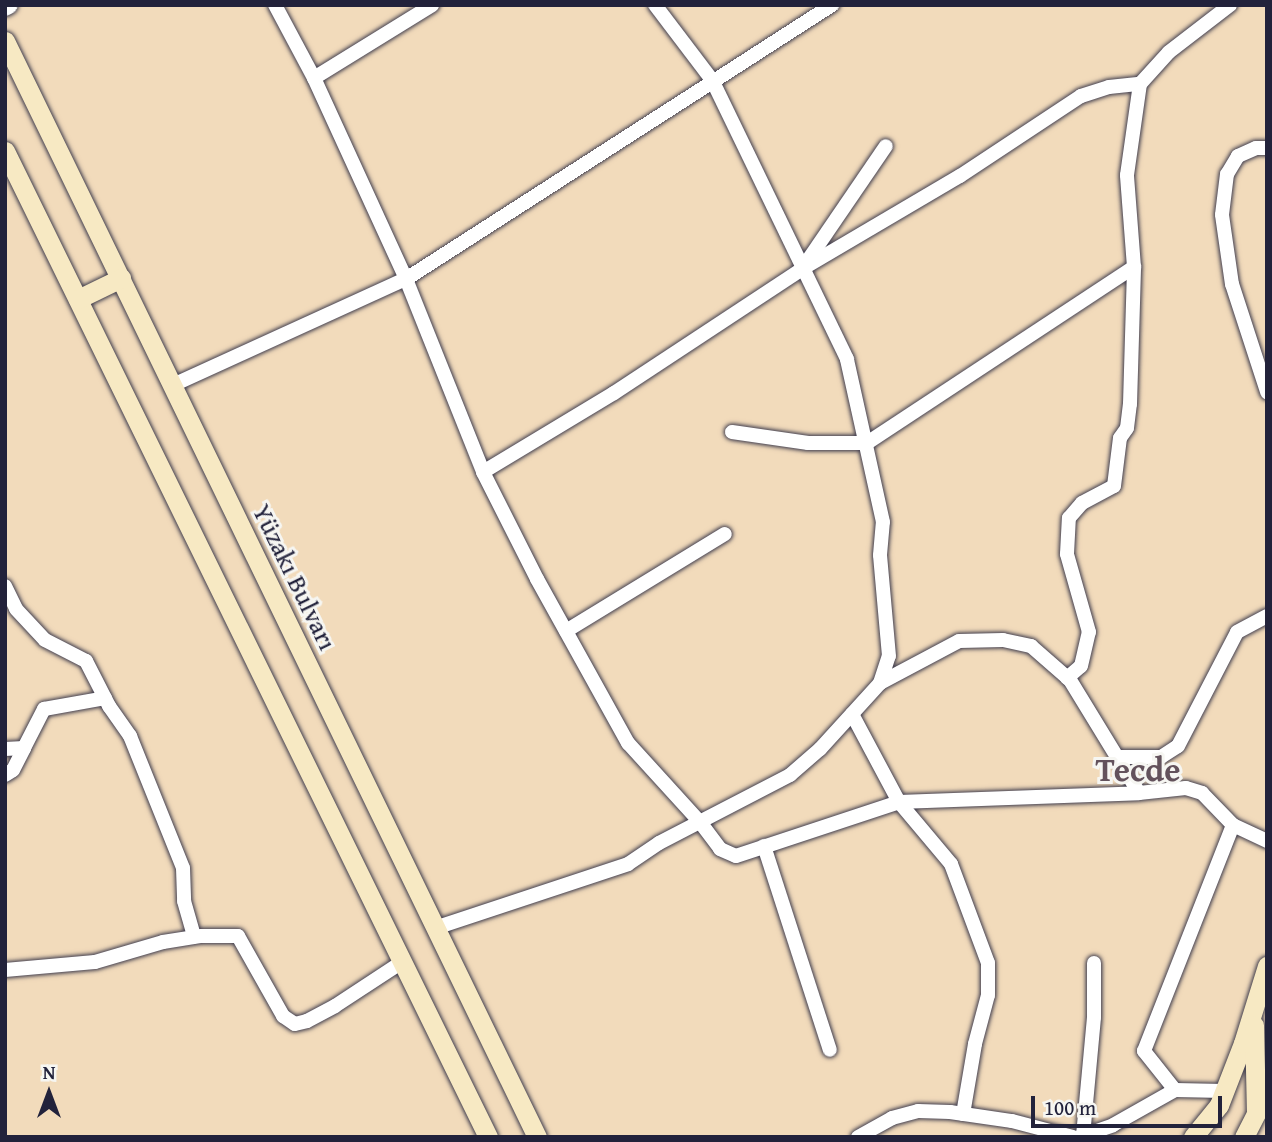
<!DOCTYPE html>
<html>
<head>
<meta charset="utf-8">
<style>
	body { margin:0 }
	#map { position:relative; width:1272px; height:1142px; overflow:hidden; background:#f2dbbb; font-family:"Gentium Book Plus",serif }
	div>[style] { position:absolute }
	.roads { filter:drop-shadow(0 0 2px #413e4e) drop-shadow(0 0 2px #413e4e) }
	.minor>* { height:14px; margin:-7px; padding:0 7px; transform-origin:7px; border-radius:7px; background:#fff }
	.tertiary>* { height:18px; margin:-9px; padding:0 9px; transform-origin:9px; border-radius:9px; background:#fff }
	.secondary>* { height:19px; margin:-9.5px; padding:0 9.5px; transform-origin:9.5px; border-radius:9.5px; background:#f7e9c3 }
	span { translate:-50% -50%; white-space:nowrap; text-align:center; line-height:1.15; -webkit-text-stroke:6px #f6f6f2; paint-order:stroke }
	.street-label { font-size:26px; color:#22223b }
	.district-label { font-size:33px; color:#63525c; font-weight:700 }
	.frame { position:absolute; inset:0; border:7px solid #22223b; pointer-events:none }
	.north { position:absolute; left:14px; top:1058px; width:70px; height:70px; -webkit-text-stroke:5px #f6f6f2; paint-order:stroke; rotate:0deg; font-size:19px; font-weight:700; line-height:28px; text-align:center; color:#22223b }
	.north::after { content:''; display:block; margin:auto; width:24px; height:32px; background:#22223b; clip-path:polygon(50% 0,100% 100%,50% 72%,0 100%) }
	.scale { position:absolute; left:1031px; top:1096px; width:191px; height:32px; box-sizing:border-box; border:4px solid #22223b; border-top:0; padding-left:9px; font-size:21px; line-height:24px; white-space:nowrap; color:#22223b; -webkit-text-stroke:5px #f6f6f2; paint-order:stroke }
</style>
</head>
<body>
<div id="map">
	<div class="roads">
		<div class="minor">
			<i style="left:275px;top:5px;width:83px;rotate:61.9deg"></i>
			<i style="left:314px;top:78px;width:221px;rotate:65.4deg"></i>
			<i style="left:406px;top:279px;width:208px;rotate:68.2deg"></i>
			<i style="left:483px;top:472px;width:120px;rotate:63.2deg"></i>
			<i style="left:537px;top:579px;width:188px;rotate:61deg"></i>
			<i style="left:628px;top:743px;width:107px;rotate:47.7deg"></i>
			<i style="left:700px;top:822px;width:34px;rotate:53deg"></i>
			<i style="left:720px;top:849px;width:17px;rotate:24deg"></i>
			<i style="left:736px;top:856px;width:172px;rotate:-18.3deg"></i>
			<i style="left:899px;top:802px;width:240px;rotate:-2.1deg"></i>
			<i style="left:1139px;top:793px;width:47px;rotate:-6.1deg"></i>
			<i style="left:1186px;top:788px;width:17px;rotate:17deg"></i>
			<i style="left:1202px;top:793px;width:45px;rotate:45.9deg"></i>
			<i style="left:1233px;top:825px;width:38px;rotate:25deg"></i>
			<i style="left:314px;top:78px;width:139px;rotate:-31.7deg"></i>
			<i style="left:1267px;top:148px;width:11px;rotate:180deg"></i>
			<i style="left:1256px;top:148px;width:20px;rotate:156deg"></i>
			<i style="left:1238px;top:156px;width:21px;rotate:121deg"></i>
			<i style="left:1227px;top:174px;width:41px;rotate:97deg"></i>
			<i style="left:1222px;top:215px;width:70px;rotate:81.8deg"></i>
			<i style="left:1232px;top:284px;width:114px;rotate:72deg"></i>
			<i style="left:804px;top:266px;width:145px;rotate:-55.7deg"></i>
			<i style="left:173px;top:385px;width:256px;rotate:-24.5deg"></i>
			<i style="left:406px;top:279px;width:507px;rotate:-32.75deg"></i>
			<i style="left:732px;top:432px;width:77px;rotate:8.2deg"></i>
			<i style="left:808px;top:443px;width:59px"></i>
			<i style="left:867px;top:443px;width:320px;rotate:-33.4deg"></i>
			<i style="left:483px;top:472px;width:153px;rotate:-31.1deg"></i>
			<i style="left:614px;top:393px;width:225px;rotate:-33.4deg"></i>
			<i style="left:802px;top:269px;width:183px;rotate:-30.5deg"></i>
			<i style="left:960px;top:176px;width:145px;rotate:-33.5deg"></i>
			<i style="left:1081px;top:96px;width:29px;rotate:-18deg"></i>
			<i style="left:1109px;top:87px;width:31px;rotate:-6deg"></i>
			<i style="left:5px;top:586px;width:25px;rotate:64deg"></i>
			<i style="left:16px;top:609px;width:42px;rotate:46.9deg"></i>
			<i style="left:45px;top:640px;width:46px;rotate:27.1deg"></i>
			<i style="left:86px;top:661px;width:51px;rotate:62.9deg"></i>
			<i style="left:109px;top:706px;width:37px;rotate:55deg"></i>
			<i style="left:130px;top:736px;width:142px;rotate:68.1deg"></i>
			<i style="left:183px;top:868px;width:33px;rotate:88deg"></i>
			<i style="left:184px;top:901px;width:37px;rotate:74deg"></i>
			<i style="left:566px;top:631px;width:186px;rotate:-31.4deg"></i>
			<i style="left:1067px;top:678px;width:18px;rotate:-41deg"></i>
			<i style="left:1081px;top:666px;width:35px;rotate:-77deg"></i>
			<i style="left:1089px;top:632px;width:81px;rotate:-105.8deg"></i>
			<i style="left:1067px;top:554px;width:36px;rotate:-87deg"></i>
			<i style="left:1069px;top:518px;width:20px;rotate:-49deg"></i>
			<i style="left:1082px;top:503px;width:36px;rotate:-28deg"></i>
			<i style="left:1114px;top:486px;width:48px;rotate:-82.9deg"></i>
			<i style="left:1120px;top:438px;width:12px;rotate:-55deg"></i>
			<i style="left:1127px;top:428px;width:24px;rotate:-83deg"></i>
			<i style="left:1130px;top:404px;width:137px;rotate:-88.3deg"></i>
			<i style="left:1134px;top:267px;width:92px;rotate:-94.4deg"></i>
			<i style="left:1127px;top:175px;width:92px;rotate:-81.9deg"></i>
			<i style="left:1140px;top:84px;width:43px;rotate:-47.8deg"></i>
			<i style="left:1169px;top:52px;width:77px;rotate:-37.6deg"></i>
			<i style="left:880px;top:683px;width:89px;rotate:-28deg"></i>
			<i style="left:959px;top:641px;width:44px;rotate:-1.3deg"></i>
			<i style="left:1003px;top:640px;width:29px;rotate:12deg"></i>
			<i style="left:1031px;top:646px;width:52px;rotate:41.1deg"></i>
			<i style="left:1070px;top:680px;width:132px;rotate:58.6deg"></i>
			<i style="left:852px;top:714px;width:100px;rotate:61.9deg"></i>
			<i style="left:899px;top:802px;width:81px;rotate:50deg"></i>
			<i style="left:951px;top:864px;width:106px;rotate:69.5deg"></i>
			<i style="left:988px;top:963px;width:32px;rotate:90deg"></i>
			<i style="left:988px;top:995px;width:51px;rotate:104.9deg"></i>
			<i style="left:975px;top:1044px;width:71px;rotate:99.7deg"></i>
			<i style="left:5px;top:749px;width:19px;rotate:-3deg"></i>
			<i style="left:24px;top:748px;width:44px;rotate:-62.9deg"></i>
			<i style="left:44px;top:709px;width:62px;rotate:-10.2deg"></i>
			<i style="left:1119px;top:757px;width:42px"></i>
			<i style="left:1161px;top:757px;width:20px;rotate:-33deg"></i>
			<i style="left:1178px;top:746px;width:128px;rotate:-62.6deg"></i>
			<i style="left:1237px;top:632px;width:34px;rotate:-28deg"></i>
			<i style="left:5px;top:775px;width:9px;rotate:-32deg"></i>
			<i style="left:13px;top:770px;width:25px;rotate:-63deg"></i>
			<i style="left:764px;top:846px;width:214px;rotate:72.1deg"></i>
			<i style="left:435px;top:928px;width:203px;rotate:-18.3deg"></i>
			<i style="left:628px;top:864px;width:37px;rotate:-34deg"></i>
			<i style="left:659px;top:843px;width:148px;rotate:-27.4deg"></i>
			<i style="left:790px;top:775px;width:40px;rotate:-41deg"></i>
			<i style="left:820px;top:749px;width:89px;rotate:-47.7deg"></i>
			<i style="left:880px;top:683px;width:28px;rotate:-72deg"></i>
			<i style="left:889px;top:656px;width:101px;rotate:-95.1deg"></i>
			<i style="left:880px;top:555px;width:33px;rotate:-85deg"></i>
			<i style="left:883px;top:522px;width:167px;rotate:-102.5deg"></i>
			<i style="left:847px;top:359px;width:310px;rotate:-115.8deg"></i>
			<i style="left:712px;top:80px;width:94px;rotate:-127.2deg"></i>
			<i style="left:5px;top:970px;width:90px;rotate:-5.1deg"></i>
			<i style="left:95px;top:962px;width:71px;rotate:-16.4deg"></i>
			<i style="left:163px;top:942px;width:39px;rotate:-9deg"></i>
			<i style="left:202px;top:936px;width:36px"></i>
			<i style="left:238px;top:936px;width:92px;rotate:60.6deg"></i>
			<i style="left:283px;top:1016px;width:14px;rotate:34deg"></i>
			<i style="left:295px;top:1024px;width:12px;rotate:-14deg"></i>
			<i style="left:307px;top:1021px;width:32px;rotate:-28deg"></i>
			<i style="left:335px;top:1006px;width:80px;rotate:-33.3deg"></i>
			<i style="left:1224px;top:1091px;width:49px;rotate:-178.8deg"></i>
			<i style="left:1175px;top:1090px;width:50px;rotate:-128.5deg"></i>
			<i style="left:1144px;top:1051px;width:243px;rotate:-68.5deg"></i>
			<i style="left:1083px;top:1136px;width:120px;rotate:-84.7deg"></i>
			<i style="left:1094px;top:1017px;width:54px;rotate:-90deg"></i>
			<i style="left:858px;top:1137px;width:39px;rotate:-29deg"></i>
			<i style="left:892px;top:1118px;width:27px;rotate:-15deg"></i>
			<i style="left:918px;top:1111px;width:32px;rotate:2deg"></i>
			<i style="left:950px;top:1112px;width:63px;rotate:8.3deg"></i>
			<i style="left:1012px;top:1121px;width:63px;rotate:14.7deg"></i>
			<i style="left:1079px;top:1137px;width:36px;rotate:-19deg"></i>
			<i style="left:1113px;top:1125px;width:71px;rotate:-29.4deg"></i>
		</div>
		<div class="tertiary">
			<i style="left:5px;top:7px;width:4px;rotate:-27deg"></i>
		</div>
		<div class="secondary">
			<i style="left:5px;top:41px;width:1218px;rotate:64.11deg"></i>
			<i style="left:5px;top:151px;width:1098px;rotate:63.9deg"></i>
			<i style="left:78px;top:299px;width:48px;rotate:-26deg"></i>
			<i style="left:1193px;top:1137px;width:41px;rotate:-50.9deg"></i>
			<i style="left:1219px;top:1105px;width:66px;rotate:-68.8deg"></i>
			<i style="left:1243px;top:1043px;width:81px;rotate:-72.7deg"></i>
			<i style="left:1244px;top:1137px;width:27px;rotate:-63deg"></i>
			<i style="left:1256px;top:1113px;width:88px;rotate:-91.3deg"></i>
		</div>
	</div>
	<div class="street-label">
		<span style="left:295px;top:577px;rotate:64deg">Yüzakı Bulvarı</span>
	</div>
	<div class="district-label">
		<span style="left:1138px;top:770px">Tecde</span>
	</div>
	<div class="frame"></div>
	<div class="north">N</div>
	<div class="scale">100 m</div>
</div>
</body>
</html>
